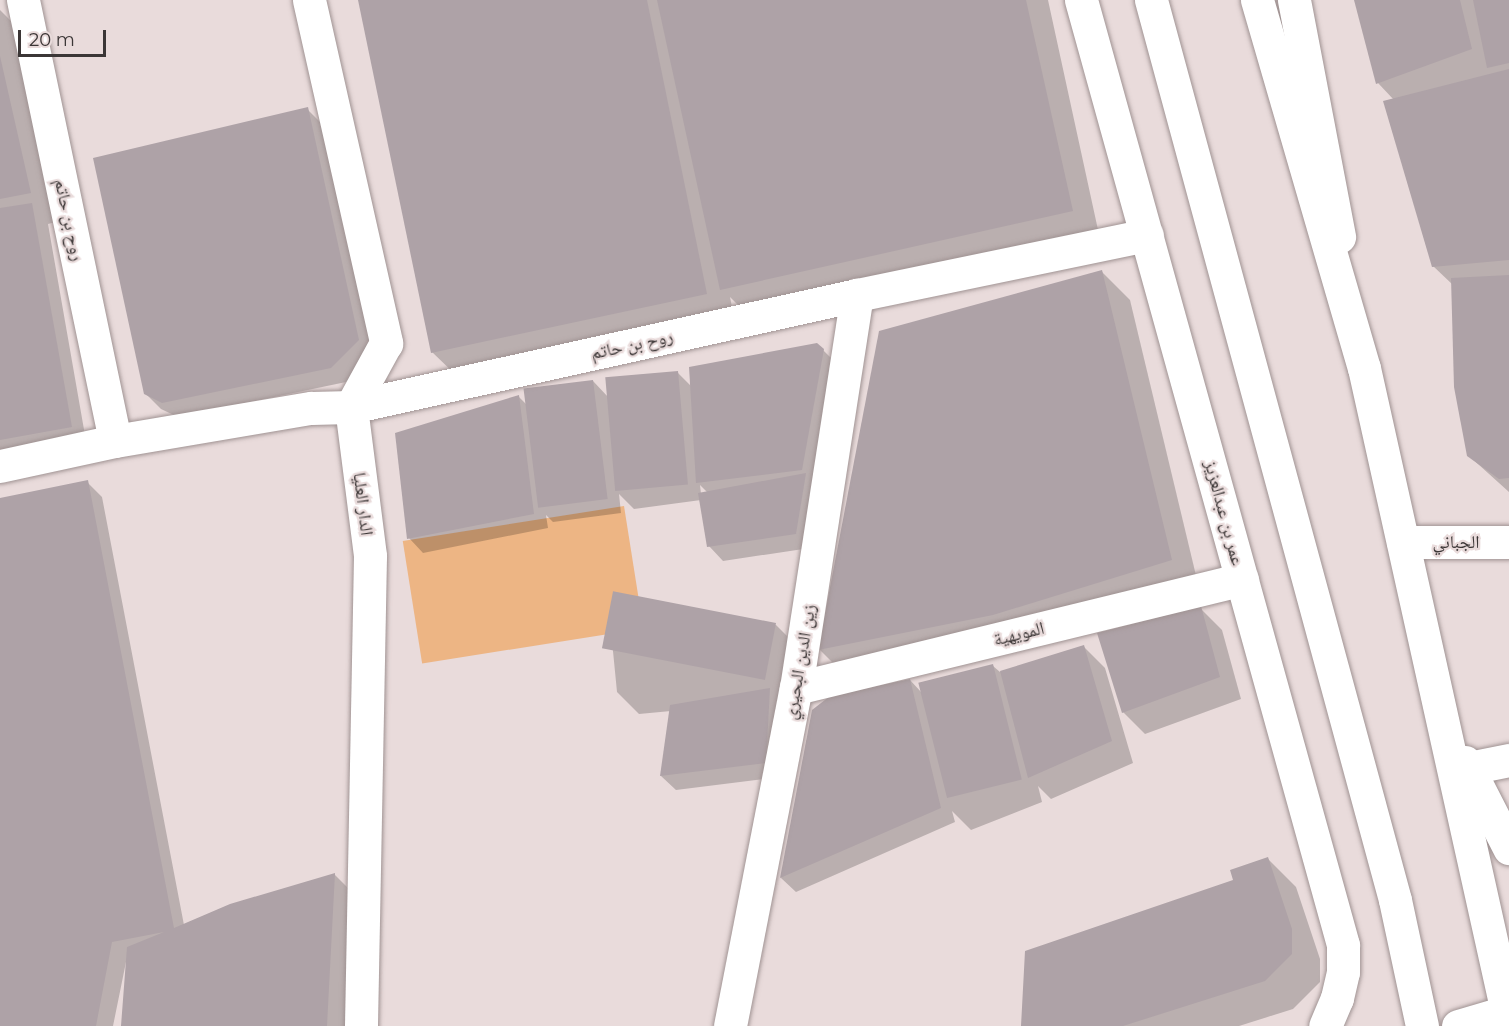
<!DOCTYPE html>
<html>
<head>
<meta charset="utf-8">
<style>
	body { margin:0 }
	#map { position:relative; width:1509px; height:1026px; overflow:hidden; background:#e9dbdb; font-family:Montserrat,"Noto Naskh Arabic",sans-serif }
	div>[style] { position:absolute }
	.green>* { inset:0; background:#edb584; transform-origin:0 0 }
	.shadow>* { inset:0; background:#0003 }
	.building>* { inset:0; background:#aea2a7; transform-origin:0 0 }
	.roads { filter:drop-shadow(0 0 2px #a09393) drop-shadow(0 0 2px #a09393) }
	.minor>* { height:33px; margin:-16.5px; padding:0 16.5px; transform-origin:16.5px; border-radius:16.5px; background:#fff }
	.major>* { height:33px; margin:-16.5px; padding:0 16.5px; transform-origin:16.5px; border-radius:16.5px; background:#fff }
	span { translate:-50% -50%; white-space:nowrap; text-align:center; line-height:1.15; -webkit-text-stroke:4.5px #e9dbdb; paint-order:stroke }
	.street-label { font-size:18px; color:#3b3636 }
	.scale { position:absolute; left:18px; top:30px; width:88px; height:27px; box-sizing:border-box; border:3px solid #3b3636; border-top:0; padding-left:8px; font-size:18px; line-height:21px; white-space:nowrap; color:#3b3636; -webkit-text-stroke:4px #e9dbdb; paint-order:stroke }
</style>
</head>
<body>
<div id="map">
	<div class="green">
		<i style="left:624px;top:506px;width:124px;height:224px;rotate:81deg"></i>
	</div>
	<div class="shadow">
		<i style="clip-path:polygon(360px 0,1048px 0,1100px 239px,750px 317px,730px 297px,735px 322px,461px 380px,432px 352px)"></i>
		<i style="clip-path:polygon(1355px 0,1509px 0,1509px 492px,1468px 455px,1453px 285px,1433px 266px,1394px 100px,1378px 83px)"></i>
		<i style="clip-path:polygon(0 10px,16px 26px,59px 221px,48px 224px,86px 441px,0 457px)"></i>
		<i style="clip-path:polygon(307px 109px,322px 124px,373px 355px,346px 382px,178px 417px,161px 409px,146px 394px)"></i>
		<i style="clip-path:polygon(1102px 272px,1130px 300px,1199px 588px,847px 677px,819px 649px)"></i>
		<i style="clip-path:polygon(evenodd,823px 350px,838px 365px,810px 548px,723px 561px,709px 546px,701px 500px,634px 509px,619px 494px,621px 513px,553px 522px,546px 515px,548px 528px,423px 553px,409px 538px,518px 396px,528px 406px,593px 381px,609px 398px,678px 373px,691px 386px,823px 350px,700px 485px,708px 493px,701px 494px,700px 485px)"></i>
		<i style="clip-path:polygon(87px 482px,102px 497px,184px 925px,334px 874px,362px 902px,356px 1026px,123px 1026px,128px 962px,126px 962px,113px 1026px,0 1026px,0 499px)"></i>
		<i style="clip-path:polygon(1200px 608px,1222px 630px,1241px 699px,1145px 734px,1123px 712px)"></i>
		<i style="clip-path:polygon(776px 625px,797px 646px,780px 777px,676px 790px,661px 776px,671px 711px,639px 714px,617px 692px,612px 641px)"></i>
		<i style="clip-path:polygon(1083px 646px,1105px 668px,1133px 763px,1051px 799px,1038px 786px,1042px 802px,971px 830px,952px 811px,955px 822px,796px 892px,781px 878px,814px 711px,910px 680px,922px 693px,993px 666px,1000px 672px)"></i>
		<i style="clip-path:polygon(1268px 859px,1296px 887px,1320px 959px,1320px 982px,1293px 1009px,1239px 1026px,1022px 1026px)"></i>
	</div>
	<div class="building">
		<i style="clip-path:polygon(358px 0,647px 0,707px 294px,431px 353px)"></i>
		<i style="clip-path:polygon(657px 0,1026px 0,1073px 211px,720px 290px)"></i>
		<i style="clip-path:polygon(1354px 0,1460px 0,1472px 49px,1376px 84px)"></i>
		<i style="clip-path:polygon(1473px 0,1509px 0,1509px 63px,1487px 68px)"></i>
		<i style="clip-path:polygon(0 56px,31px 193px,0 199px)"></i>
		<i style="clip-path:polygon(1509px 69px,1509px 260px,1432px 267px,1383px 101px)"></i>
		<i style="clip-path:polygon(308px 107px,359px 340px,331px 368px,162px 403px,144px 394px,93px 158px)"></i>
		<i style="clip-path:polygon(32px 203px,72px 427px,0 440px,0 208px)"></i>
		<i style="clip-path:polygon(1102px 270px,1172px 560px,993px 615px,818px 650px,879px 331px)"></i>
		<i style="clip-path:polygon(1509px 275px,1509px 478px,1499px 479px,1467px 456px,1454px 387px,1451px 278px)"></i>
		<i style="clip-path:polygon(817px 343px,824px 349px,802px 470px,696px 483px,689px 367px)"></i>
		<i style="left:678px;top:371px;width:114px;height:73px;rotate:85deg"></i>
		<i style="left:593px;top:380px;width:120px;height:70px;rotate:83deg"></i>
		<i style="clip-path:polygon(519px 395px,534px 514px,407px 539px,395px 433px)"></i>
		<i style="clip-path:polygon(806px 473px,796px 534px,707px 547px,698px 493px)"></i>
		<i style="clip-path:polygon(88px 480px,174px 928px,230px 904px,335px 873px,327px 1026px,121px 1026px,127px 947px,164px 932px,112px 942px,96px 1026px,0 1026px,0 498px)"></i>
		<i style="clip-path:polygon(1201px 606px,1220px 677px,1122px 713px,1097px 633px)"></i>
		<i style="left:776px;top:623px;width:58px;height:166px;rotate:101deg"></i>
		<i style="clip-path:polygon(1084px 645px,1112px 741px,1028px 778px,1000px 671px)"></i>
		<i style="left:993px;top:664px;width:119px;height:77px;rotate:76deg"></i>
		<i style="clip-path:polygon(910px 679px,941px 808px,780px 878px,812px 710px,830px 696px)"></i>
		<i style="clip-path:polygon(770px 688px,766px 763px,660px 776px,670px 705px)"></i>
		<i style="clip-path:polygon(1268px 857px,1292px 929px,1292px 954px,1265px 981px,1123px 1026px,1021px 1026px,1025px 951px,1233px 880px,1230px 870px)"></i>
	</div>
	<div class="roads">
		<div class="minor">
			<i style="left:23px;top:0;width:450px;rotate:78.2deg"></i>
			<i style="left:309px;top:0;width:352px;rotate:77.3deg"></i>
			<i style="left:386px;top:343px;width:73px;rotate:118.7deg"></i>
			<i style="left:351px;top:407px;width:150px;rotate:82.7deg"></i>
			<i style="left:370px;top:556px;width:470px;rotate:91.1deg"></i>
			<i style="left:1081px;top:0;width:981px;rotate:74.5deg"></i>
			<i style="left:1343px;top:945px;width:27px;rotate:90deg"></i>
			<i style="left:1343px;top:972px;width:27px;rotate:103deg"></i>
			<i style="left:1337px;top:998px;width:30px;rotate:113deg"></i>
			<i style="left:1294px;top:0;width:241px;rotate:79.2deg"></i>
			<i style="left:0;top:466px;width:118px;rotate:-12.3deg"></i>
			<i style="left:115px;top:441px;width:199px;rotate:-9.6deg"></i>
			<i style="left:311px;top:408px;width:40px;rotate:-1.4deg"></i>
			<i style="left:351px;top:407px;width:518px;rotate:-12.48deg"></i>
			<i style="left:857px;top:295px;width:296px;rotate:-11.7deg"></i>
			<i style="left:1403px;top:542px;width:106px"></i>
			<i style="left:796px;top:688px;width:459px;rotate:-13.7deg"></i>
			<i style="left:1469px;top:768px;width:41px;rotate:-11.3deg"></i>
			<i style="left:730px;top:1026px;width:344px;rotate:-79deg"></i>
			<i style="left:796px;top:688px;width:398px;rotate:-81.2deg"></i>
		</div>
		<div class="major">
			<i style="left:1151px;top:0;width:932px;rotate:74.83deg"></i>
			<i style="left:1395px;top:900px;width:129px;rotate:77.9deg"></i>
			<i style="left:1257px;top:0;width:383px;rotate:73.8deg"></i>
			<i style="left:1364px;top:368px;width:669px;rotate:77.48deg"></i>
			<i style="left:1465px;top:762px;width:97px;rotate:62.9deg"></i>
			<i style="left:1458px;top:1026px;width:53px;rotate:-16.4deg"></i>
		</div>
	</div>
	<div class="street-label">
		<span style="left:69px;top:220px;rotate:78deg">روح بن حاتم</span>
		<span style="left:632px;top:345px;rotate:-12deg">روح بن حاتم</span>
		<span style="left:363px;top:504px;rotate:83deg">الدار العليا</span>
		<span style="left:1224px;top:513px;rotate:75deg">عمر بن عبدالعزيز</span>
		<span style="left:1456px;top:542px">الجباني</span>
		<span style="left:1019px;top:634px;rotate:-14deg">المويهية</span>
		<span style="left:800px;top:662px;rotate:-80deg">زين الدين البحيري</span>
	</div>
	<div class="scale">20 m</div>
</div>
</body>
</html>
